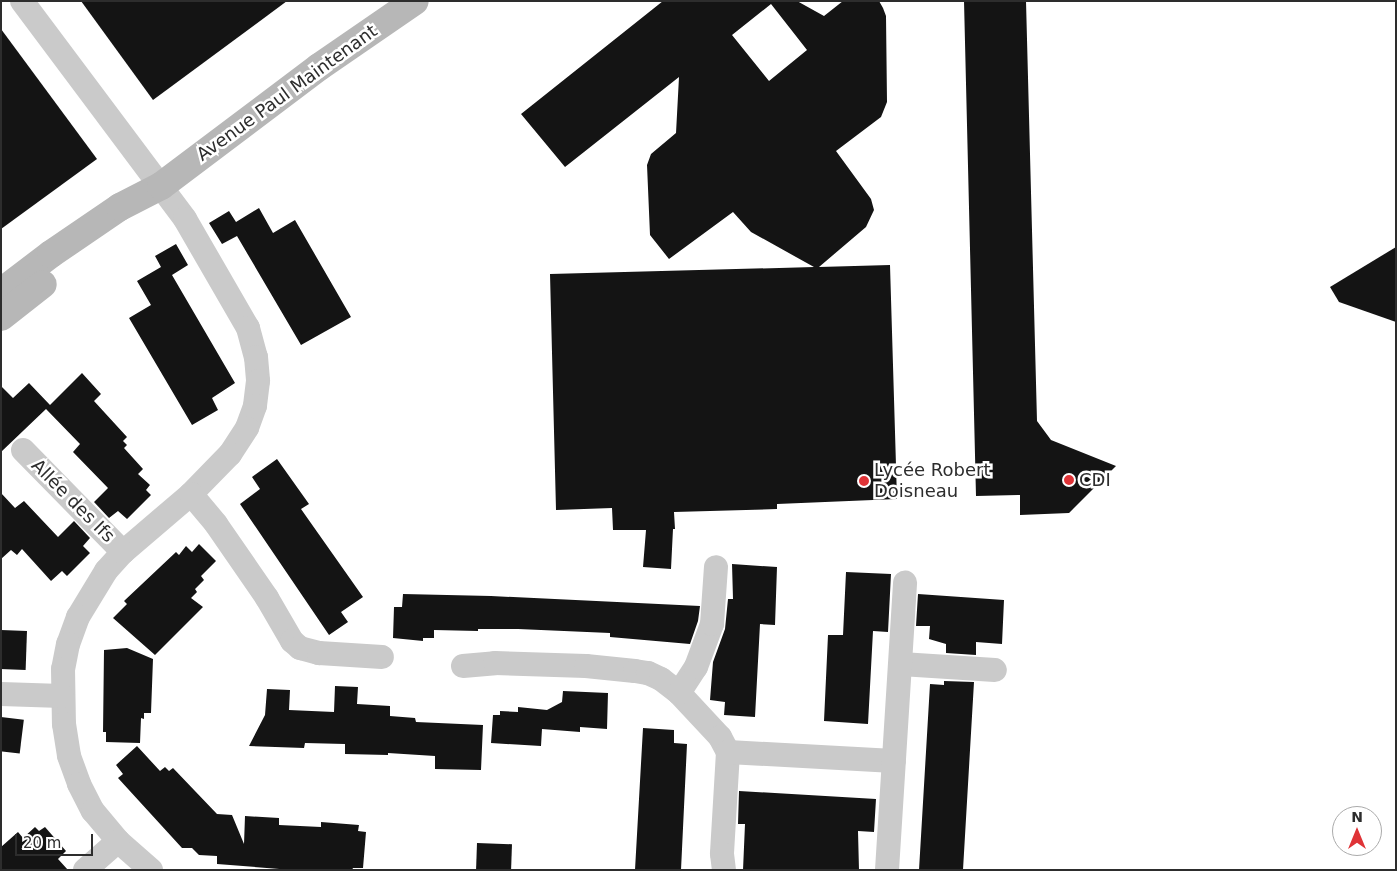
<!DOCTYPE html>
<html>
<head>
<meta charset="utf-8">
<style>
	body { margin:0 }
	#map { position:relative; width:1397px; height:871px; overflow:hidden; background:#fff; font-family:"DejaVu Sans",sans-serif }
	div>[style] { position:absolute }
	.building>* { inset:0; background:#141414; transform-origin:0 0 }
	.street>* { height:24px; margin:-12px; padding:0 12px; transform-origin:12px; border-radius:12px; background:#cacaca }
	.secondary>* { height:28px; margin:-14px; padding:0 14px; transform-origin:14px; border-radius:14px; background:#b7b7b7 }
	.dots>* { width:14px; height:14px; translate:-50% -50%; box-sizing:border-box; border:2px solid #fff; border-radius:50% }
	span { translate:-50% -50%; white-space:nowrap; text-align:center; line-height:1.15; -webkit-text-stroke:5px #fff; paint-order:stroke }
	.street-label { font-size:18px; color:#2d2d2d }
	.poi-label { font-size:18px; color:#2d2d2d }
	.left { translate:0 -50%; text-align:left }
	.frame { position:absolute; inset:0; border:2px solid #2d2d2d; pointer-events:none }
	.north { position:absolute; left:1332px; top:806px; width:50px; height:50px; box-sizing:border-box; background:#fff; border:1px solid #ababab; border-radius:50%; rotate:0deg; font-size:14px; font-weight:700; line-height:20px; text-align:center; color:#2d2d2d }
	.north::after { content:''; display:block; margin:auto; width:18px; height:22px; background:#df3337; clip-path:polygon(50% 0,100% 100%,50% 72%,0 100%) }
	.scale { position:absolute; left:15px; top:834px; width:78px; height:22px; box-sizing:border-box; border:2px solid #2d2d2d; border-top:0; padding-left:6px; font-size:15px; line-height:18px; white-space:nowrap; color:#2d2d2d; -webkit-text-stroke:4px #fff; paint-order:stroke }
</style>
</head>
<body>
<div id="map">
	<div class="building">
		<i style="clip-path:polygon(81px 1px,287px 1px,153px 100px)"></i>
		<i style="clip-path:polygon(evenodd,663px 1px,797px 1px,824px 16px,843px 1px,879px 1px,883px 8px,886px 16px,887px 102px,881px 117px,836px 151px,871px 199px,874px 210px,866px 227px,819px 267px,890px 265px,897px 499px,777px 504px,777px 509px,674px 512px,675px 529px,673px 529px,671px 569px,643px 567px,646px 530px,613px 530px,612px 508px,556px 510px,550px 274px,814px 267px,751px 232px,733px 212px,669px 259px,650px 235px,647px 165px,651px 154px,676px 133px,679px 77px,565px 167px,521px 114px,663px 1px,771px 4px,807px 50px,769px 81px,732px 35px,771px 4px)"></i>
		<i style="clip-path:polygon(964px 1px,1026px 1px,1037px 421px,1051px 440px,1116px 466px,1069px 513px,1020px 515px,1020px 495px,976px 496px)"></i>
		<i style="clip-path:polygon(1px 29px,97px 159px,1px 229px)"></i>
		<i style="clip-path:polygon(259px 208px,273px 233px,295px 220px,351px 317px,301px 345px,237px 236px,222px 244px,209px 223px,229px 211px,236px 222px)"></i>
		<i style="clip-path:polygon(176px 244px,188px 265px,172px 275px,235px 383px,212px 398px,218px 410px,192px 425px,129px 318px,151px 305px,137px 281px,161px 267px,155px 256px)"></i>
		<i style="clip-path:polygon(1396px 247px,1396px 322px,1339px 302px,1330px 287px)"></i>
		<i style="clip-path:polygon(82px 373px,101px 394px,94px 401px,127px 437px,123px 441px,127px 445px,124px 448px,143px 469px,138px 474px,150px 485px,146px 490px,151px 495px,127px 519px,118px 511px,109px 518px,94px 502px,108px 488px,73px 452px,80px 444px,46px 409px,1px 452px,1px 386px,13px 398px,29px 383px,50px 405px)"></i>
		<i style="clip-path:polygon(277px 459px,309px 504px,301px 509px,363px 597px,341px 612px,348px 622px,329px 635px,240px 504px,260px 489px,252px 477px)"></i>
		<i style="clip-path:polygon(1px 493px,15px 508px,24px 501px,58px 537px,74px 521px,90px 538px,83px 546px,90px 553px,67px 576px,62px 571px,51px 581px,22px 549px,17px 555px,11px 550px,1px 559px)"></i>
		<i style="clip-path:polygon(199px 544px,216px 561px,201px 576px,204px 580px,195px 589px,197px 592px,191px 598px,203px 607px,155px 655px,113px 618px,127px 604px,124px 601px,176px 552px,179px 555px,186px 546px,192px 552px)"></i>
		<i style="clip-path:polygon(732px 564px,777px 567px,775px 625px,760px 624px,755px 717px,724px 715px,725px 702px,710px 700px,713px 662px,725px 629px,728px 599px,733px 599px)"></i>
		<i style="clip-path:polygon(846px 572px,891px 574px,888px 632px,873px 631px,868px 724px,824px 721px,828px 635px,843px 635px)"></i>
		<i style="clip-path:polygon(403px 594px,491px 596px,700px 606px,698px 621px,690px 644px,610px 637px,610px 633px,518px 629px,478px 629px,478px 631px,434px 630px,434px 638px,423px 638px,423px 641px,393px 638px,394px 607px,402px 607px)"></i>
		<i style="clip-path:polygon(918px 594px,1004px 600px,1002px 644px,976px 642px,976px 655px,946px 653px,946px 644px,929px 639px,930px 626px,916px 626px)"></i>
		<i style="left:1px;top:630px;width:26px;height:39px;rotate:2deg"></i>
		<i style="clip-path:polygon(127px 648px,153px 659px,151px 713px,144px 713px,144px 719px,141px 718px,140px 743px,106px 742px,106px 732px,103px 732px,104px 650px)"></i>
		<i style="clip-path:polygon(944px 681px,974px 682px,963px 870px,919px 870px,930px 684px,944px 685px)"></i>
		<i style="clip-path:polygon(335px 686px,358px 687px,357px 704px,390px 706px,390px 716px,415px 718px,416px 722px,483px 725px,481px 770px,435px 769px,435px 756px,388px 753px,388px 755px,345px 754px,345px 744px,305px 743px,304px 748px,249px 746px,265px 715px,267px 689px,290px 690px,289px 710px,334px 712px)"></i>
		<i style="clip-path:polygon(563px 691px,608px 693px,607px 729px,580px 727px,580px 732px,542px 729px,541px 746px,491px 743px,493px 715px,500px 715px,500px 711px,518px 712px,518px 707px,547px 710px,562px 702px)"></i>
		<i style="left:1px;top:717px;width:23px;height:34px;rotate:7deg"></i>
		<i style="clip-path:polygon(643px 728px,674px 730px,674px 743px,687px 744px,681px 870px,635px 870px)"></i>
		<i style="clip-path:polygon(137px 746px,160px 771px,165px 767px,169px 771px,173px 768px,217px 814px,232px 815px,244px 844px,245px 816px,279px 818px,279px 825px,321px 827px,321px 822px,359px 825px,358px 831px,366px 832px,363px 868px,353px 868px,352px 870px,292px 870px,217px 864px,217px 856px,199px 855px,192px 848px,182px 848px,118px 778px,123px 774px,116px 765px)"></i>
		<i style="clip-path:polygon(739px 791px,876px 799px,874px 832px,858px 831px,859px 870px,743px 870px,745px 824px,738px 824px)"></i>
		<i style="clip-path:polygon(35px 827px,39px 831px,45px 827px,66px 851px,58px 859px,68px 870px,1px 870px,1px 847px,18px 832px,23px 838px)"></i>
		<i style="left:477px;top:843px;width:35px;height:27px;rotate:2deg"></i>
	</div>
	<div class="street">
		<i style="left:22px;top:1px;width:272px;rotate:53.2deg"></i>
		<i style="left:185px;top:219px;width:126px;rotate:60deg"></i>
		<i style="left:248px;top:328px;width:30px;rotate:75deg"></i>
		<i style="left:256px;top:357px;width:24px;rotate:85deg"></i>
		<i style="left:258px;top:381px;width:25px;rotate:97deg"></i>
		<i style="left:255px;top:406px;width:23px;rotate:110deg"></i>
		<i style="left:247px;top:428px;width:31px;rotate:123deg"></i>
		<i style="left:230px;top:454px;width:56px;rotate:134.3deg"></i>
		<i style="left:191px;top:494px;width:89px;rotate:139.5deg"></i>
		<i style="left:123px;top:552px;width:25px;rotate:132deg"></i>
		<i style="left:106px;top:571px;width:54px;rotate:121.3deg"></i>
		<i style="left:78px;top:617px;width:29px;rotate:110deg"></i>
		<i style="left:68px;top:644px;width:25px;rotate:101deg"></i>
		<i style="left:63px;top:669px;width:55px;rotate:89deg"></i>
		<i style="left:64px;top:724px;width:32px;rotate:81deg"></i>
		<i style="left:69px;top:756px;width:30px;rotate:70deg"></i>
		<i style="left:79px;top:784px;width:30px;rotate:63deg"></i>
		<i style="left:93px;top:811px;width:39px;rotate:50deg"></i>
		<i style="left:118px;top:841px;width:44px;rotate:41.3deg"></i>
		<i style="left:23px;top:450px;width:143px;rotate:45.6deg"></i>
		<i style="left:191px;top:494px;width:39px;rotate:50deg"></i>
		<i style="left:216px;top:524px;width:90px;rotate:55.4deg"></i>
		<i style="left:267px;top:598px;width:50px;rotate:59.8deg"></i>
		<i style="left:292px;top:641px;width:11px;rotate:41deg"></i>
		<i style="left:300px;top:648px;width:20px;rotate:15deg"></i>
		<i style="left:319px;top:653px;width:63px;rotate:3.6deg"></i>
		<i style="left:901px;top:664px;width:94px;rotate:3.7deg"></i>
		<i style="left:463px;top:666px;width:32px;rotate:-5deg"></i>
		<i style="left:495px;top:663px;width:91px;rotate:1.9deg"></i>
		<i style="left:586px;top:666px;width:49px;rotate:5.8deg"></i>
		<i style="left:635px;top:671px;width:13px;rotate:9deg"></i>
		<i style="left:648px;top:673px;width:14px;rotate:25deg"></i>
		<i style="left:661px;top:679px;width:23px;rotate:38deg"></i>
		<i style="left:679px;top:693px;width:60px;rotate:47deg"></i>
		<i style="left:720px;top:737px;width:17px;rotate:62deg"></i>
		<i style="left:728px;top:752px;width:102px;rotate:93.4deg"></i>
		<i style="left:722px;top:854px;width:16px;rotate:83deg"></i>
		<i style="left:679px;top:693px;width:31px;rotate:-57deg"></i>
		<i style="left:696px;top:667px;width:46px;rotate:-69.6deg"></i>
		<i style="left:712px;top:624px;width:57px;rotate:-86deg"></i>
		<i style="left:1px;top:694px;width:61px;rotate:1.9deg"></i>
		<i style="left:728px;top:752px;width:166px;rotate:3.1deg"></i>
		<i style="left:85px;top:870px;width:44px;rotate:-41.3deg"></i>
		<i style="left:887px;top:870px;width:288px;rotate:-86.4deg"></i>
	</div>
	<div class="secondary">
		<i style="left:1px;top:292px;width:63px;rotate:-37.2deg"></i>
		<i style="left:51px;top:254px;width:83px;rotate:-34.3deg"></i>
		<i style="left:120px;top:207px;width:46px;rotate:-27.1deg"></i>
		<i style="left:161px;top:186px;width:198px;rotate:-37deg"></i>
		<i style="left:319px;top:67px;width:116px;rotate:-34.5deg"></i>
		<i style="left:1px;top:317px;width:53px;rotate:-38.2deg"></i>
	</div>
	<div class="dots">
		<i style="left:1069px;top:480px;background:#df3337"></i>
		<i style="left:864px;top:481px;background:#df3337"></i>
	</div>
	<div class="street-label">
		<span style="left:287px;top:93px;rotate:-36deg">Avenue Paul Maintenant</span>
		<span style="left:73px;top:501px;rotate:45deg">Allée des Ifs</span>
	</div>
	<div class="poi-label">
		<span class="left" style="left:874px;top:481px">Lycée Robert<br>Doisneau</span>
		<span class="left" style="left:1079px;top:480px">CDI</span>
	</div>
	<div class="frame"></div>
	<div class="north">N</div>
	<div class="scale">20 m</div>
</div>
</body>
</html>
